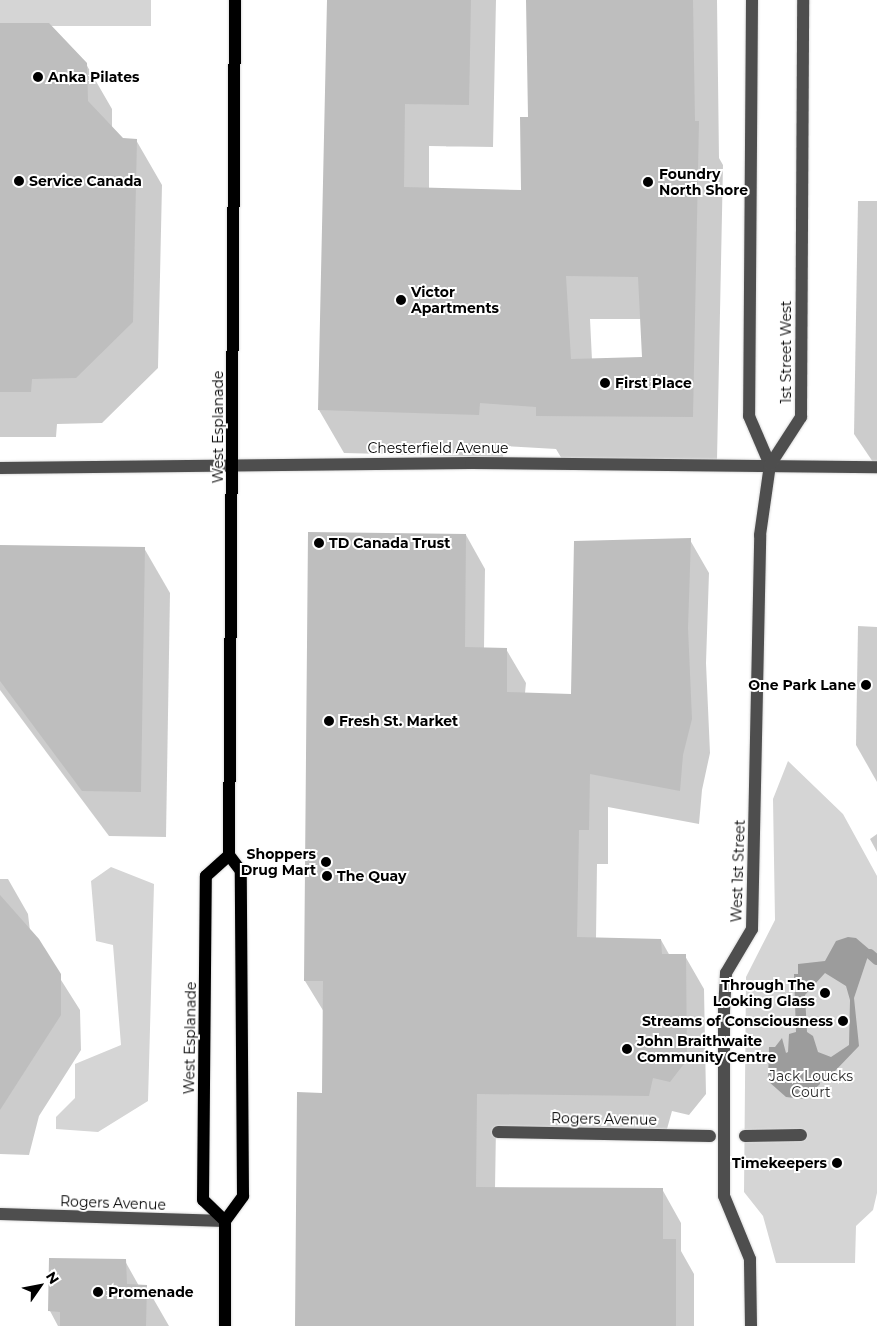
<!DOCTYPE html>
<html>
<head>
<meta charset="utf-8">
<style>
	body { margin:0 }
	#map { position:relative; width:877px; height:1326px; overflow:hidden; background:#fff; font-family:Montserrat,sans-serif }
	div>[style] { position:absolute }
	.green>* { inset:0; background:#d5d5d5; transform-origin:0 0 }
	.water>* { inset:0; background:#9c9c9c }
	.shadow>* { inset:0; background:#0003 }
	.stream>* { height:10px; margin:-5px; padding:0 5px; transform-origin:5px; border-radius:5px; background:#9c9c9c }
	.building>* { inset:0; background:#bebebe }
	.roads { filter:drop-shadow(0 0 1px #dbdbdb) drop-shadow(0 0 1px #dbdbdb) }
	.minor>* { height:12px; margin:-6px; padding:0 6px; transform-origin:6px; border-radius:6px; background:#4e4e4e }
	.major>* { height:12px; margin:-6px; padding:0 6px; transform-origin:6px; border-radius:6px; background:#000 }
	.dots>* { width:14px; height:14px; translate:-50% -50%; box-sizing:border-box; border:2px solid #fff; border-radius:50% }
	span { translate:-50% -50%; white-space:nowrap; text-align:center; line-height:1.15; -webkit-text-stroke:4px #fff; paint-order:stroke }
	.poi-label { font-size:14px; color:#000; font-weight:700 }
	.left { translate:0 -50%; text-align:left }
	.right { translate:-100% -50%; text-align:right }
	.street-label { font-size:14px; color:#000 }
	.park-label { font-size:14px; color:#2c2c2c }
	.north { position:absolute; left:15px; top:1261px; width:50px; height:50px; -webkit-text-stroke:4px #fff; paint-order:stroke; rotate:57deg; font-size:14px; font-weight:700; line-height:20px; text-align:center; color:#000 }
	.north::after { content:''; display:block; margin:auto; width:18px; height:22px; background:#000; clip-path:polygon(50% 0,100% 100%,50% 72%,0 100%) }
</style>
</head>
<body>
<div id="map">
	<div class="green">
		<i style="left:0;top:0;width:151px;height:26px"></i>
		<i style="clip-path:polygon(788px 761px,843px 814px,877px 876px,877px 1193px,873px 1210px,856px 1226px,855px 1263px,776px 1263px,763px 1216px,744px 1192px,746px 977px,775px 920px,773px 799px)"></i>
		<i style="clip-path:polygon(111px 867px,154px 884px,148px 1101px,98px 1132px,56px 1129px,56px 1117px,75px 1098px,75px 1064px,121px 1045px,113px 945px,96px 941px,91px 881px)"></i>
	</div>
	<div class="water">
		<i style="clip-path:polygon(evenodd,848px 937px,856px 938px,870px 950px,854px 998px,859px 1046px,835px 1071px,820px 1080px,820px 1084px,804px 1099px,786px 1097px,768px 1081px,769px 1047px,775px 1047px,782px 1038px,786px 1053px,788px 1052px,789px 1034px,796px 1032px,794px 974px,798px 974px,798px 964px,825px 961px,836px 941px,848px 937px,825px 973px,846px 986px,850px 1000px,849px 1045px,831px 1057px,818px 1052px,813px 1036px,807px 1032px,805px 995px,825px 973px)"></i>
	</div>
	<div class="shadow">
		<i style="clip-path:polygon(evenodd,328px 0,496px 0,493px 147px,429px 146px,429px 189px,522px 191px,530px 119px,527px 0,717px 0,719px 158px,723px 165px,717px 460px,562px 459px,556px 449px,504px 446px,503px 457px,344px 453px,319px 410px,328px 0,590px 319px,641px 319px,644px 358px,592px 360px,590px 319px)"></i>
		<i style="clip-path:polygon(0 24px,86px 64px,112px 109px,112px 129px,123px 139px,136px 140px,162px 185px,158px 368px,102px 423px,57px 424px,56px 437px,0 437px)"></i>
		<i style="clip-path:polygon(858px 201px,877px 201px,877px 468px,854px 434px)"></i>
		<i style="clip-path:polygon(466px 535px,485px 569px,484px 649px,506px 649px,526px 683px,525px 693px,572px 695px,690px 540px,709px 573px,706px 663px,710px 753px,702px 790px,699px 824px,608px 807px,608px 864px,597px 864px,596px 939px,661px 940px,670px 956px,685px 956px,704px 989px,706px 1094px,689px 1115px,672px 1111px,667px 1129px,496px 1127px,495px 1189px,662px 1189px,681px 1223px,681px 1251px,694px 1274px,694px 1326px,296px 1326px,323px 1094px,324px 1012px,305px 981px)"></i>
		<i style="clip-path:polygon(0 546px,144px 548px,170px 593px,166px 837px,109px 836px,0 690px)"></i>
		<i style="clip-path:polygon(858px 626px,877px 627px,877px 782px,856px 745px)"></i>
		<i style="clip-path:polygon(877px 834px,877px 852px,870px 839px)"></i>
		<i style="clip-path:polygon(0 879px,8px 879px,28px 914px,30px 931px,80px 1010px,81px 1050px,39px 1116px,29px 1155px,0 1154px)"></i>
		<i style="clip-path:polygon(125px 1261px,139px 1286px,146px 1286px,169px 1326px,58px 1326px,50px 1311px)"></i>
	</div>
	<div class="stream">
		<i style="left:870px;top:954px;width:9px;rotate:41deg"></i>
	</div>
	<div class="building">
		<i style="clip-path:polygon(evenodd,327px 0,471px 0,469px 105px,405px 104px,404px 187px,521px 190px,520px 117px,528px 117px,526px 0,693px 0,695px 121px,699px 121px,693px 417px,536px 416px,536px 407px,480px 403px,479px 415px,318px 410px,327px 0,566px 276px,638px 277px,642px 357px,571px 359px,566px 276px)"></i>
		<i style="clip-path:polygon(0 23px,49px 23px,87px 63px,88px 101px,123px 138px,137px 139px,133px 322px,76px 378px,32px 379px,31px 392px,0 392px)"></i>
		<i style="clip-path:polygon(308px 532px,466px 534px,465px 647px,507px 648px,507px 692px,571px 694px,574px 541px,691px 538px,688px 628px,692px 719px,683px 755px,680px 791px,590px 774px,589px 830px,579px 830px,577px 937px,661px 939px,662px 954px,686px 954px,687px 1060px,670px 1082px,653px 1078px,649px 1096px,477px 1094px,476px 1187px,663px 1188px,663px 1239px,676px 1239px,676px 1326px,295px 1326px,297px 1092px,322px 1093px,323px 981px,304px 981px)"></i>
		<i style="clip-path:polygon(0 545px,145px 547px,141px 792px,82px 791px,0 681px)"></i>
		<i style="clip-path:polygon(0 895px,39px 939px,61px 974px,61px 1015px,0 1110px)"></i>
		<i style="clip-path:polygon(49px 1258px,126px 1259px,127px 1284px,147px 1285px,146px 1326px,60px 1326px,60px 1312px,48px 1311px)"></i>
	</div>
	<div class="roads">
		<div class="minor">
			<i style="left:752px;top:0;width:416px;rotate:90.4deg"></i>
			<i style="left:749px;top:416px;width:53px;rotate:66.8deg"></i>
			<i style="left:0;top:468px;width:471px;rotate:-0.6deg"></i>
			<i style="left:471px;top:463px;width:406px;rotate:0.6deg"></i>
			<i style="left:498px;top:1132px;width:212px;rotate:1.1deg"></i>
			<i style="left:745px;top:1136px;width:56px;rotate:-1deg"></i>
			<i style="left:0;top:1214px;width:225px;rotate:1.8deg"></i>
			<i style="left:751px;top:1326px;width:67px;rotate:-90.9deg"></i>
			<i style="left:750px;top:1259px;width:68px;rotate:-112.4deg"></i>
			<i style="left:724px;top:1196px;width:185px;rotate:-90deg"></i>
			<i style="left:724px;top:1011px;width:38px;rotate:-87deg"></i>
			<i style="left:726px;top:973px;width:51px;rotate:-59.4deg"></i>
			<i style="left:752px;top:929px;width:394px;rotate:-88.8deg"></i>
			<i style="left:760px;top:535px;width:71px;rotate:-81.9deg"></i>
			<i style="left:770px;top:465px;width:57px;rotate:-57.1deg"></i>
			<i style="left:801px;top:417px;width:417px;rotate:-89.7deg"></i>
		</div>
		<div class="major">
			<i style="left:225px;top:1221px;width:30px;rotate:-136deg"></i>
			<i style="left:203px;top:1200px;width:324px;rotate:-89.5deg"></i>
			<i style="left:206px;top:876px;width:31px;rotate:-42deg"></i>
			<i style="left:225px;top:1326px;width:105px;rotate:-90deg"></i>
			<i style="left:225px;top:1221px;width:31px;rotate:-54deg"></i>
			<i style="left:243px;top:1196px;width:325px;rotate:-90.4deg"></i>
			<i style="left:241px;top:871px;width:20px;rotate:-127deg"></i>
			<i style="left:229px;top:855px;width:855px;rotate:-89.6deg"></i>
		</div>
	</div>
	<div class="dots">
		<i style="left:38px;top:77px;background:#000"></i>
		<i style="left:19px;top:181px;background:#000"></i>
		<i style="left:648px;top:182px;background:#000"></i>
		<i style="left:401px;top:300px;background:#000"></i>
		<i style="left:605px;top:383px;background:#000"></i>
		<i style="left:319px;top:543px;background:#000"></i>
		<i style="left:866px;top:685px;background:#000"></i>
		<i style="left:329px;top:721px;background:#000"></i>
		<i style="left:326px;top:862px;background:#000"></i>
		<i style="left:327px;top:876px;background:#000"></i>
		<i style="left:825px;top:993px;background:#000"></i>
		<i style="left:843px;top:1021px;background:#000"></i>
		<i style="left:627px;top:1049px;background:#000"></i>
		<i style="left:837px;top:1163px;background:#000"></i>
		<i style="left:98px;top:1292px;background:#000"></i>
	</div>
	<div class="poi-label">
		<span class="left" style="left:48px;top:77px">Anka Pilates</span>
		<span class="left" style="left:659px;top:182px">Foundry<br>North Shore</span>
		<span class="left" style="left:29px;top:181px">Service Canada</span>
		<span class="left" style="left:411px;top:300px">Victor<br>Apartments</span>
		<span class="left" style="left:615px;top:383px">First Place</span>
		<span class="left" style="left:329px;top:543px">TD Canada Trust</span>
		<span class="right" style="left:856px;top:685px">One Park Lane</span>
		<span class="left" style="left:339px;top:721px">Fresh St. Market</span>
		<span class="right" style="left:316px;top:862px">Shoppers<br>Drug Mart</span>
		<span class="left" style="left:337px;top:876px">The Quay</span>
		<span class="right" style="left:815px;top:993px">Through The<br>Looking Glass</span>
		<span class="right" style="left:833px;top:1021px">Streams of Consciousness</span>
		<span class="left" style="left:637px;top:1049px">John Braithwaite<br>Community Centre</span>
		<span class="right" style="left:827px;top:1163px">Timekeepers</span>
		<span class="left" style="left:108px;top:1292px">Promenade</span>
	</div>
	<div class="street-label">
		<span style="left:786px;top:352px;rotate:-90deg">1st Street West</span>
		<span style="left:218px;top:427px;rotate:-90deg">West Esplanade</span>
		<span style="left:438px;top:448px">Chesterfield Avenue</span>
		<span style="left:738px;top:871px;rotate:-88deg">West 1st Street</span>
		<span style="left:190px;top:1038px;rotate:-89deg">West Esplanade</span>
		<span style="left:604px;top:1119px;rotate:1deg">Rogers Avenue</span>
		<span style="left:113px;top:1203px;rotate:2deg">Rogers Avenue</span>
	</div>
	<div class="park-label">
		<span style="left:811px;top:1084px">Jack Loucks<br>Court</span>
	</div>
	<div class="north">N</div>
</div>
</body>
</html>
